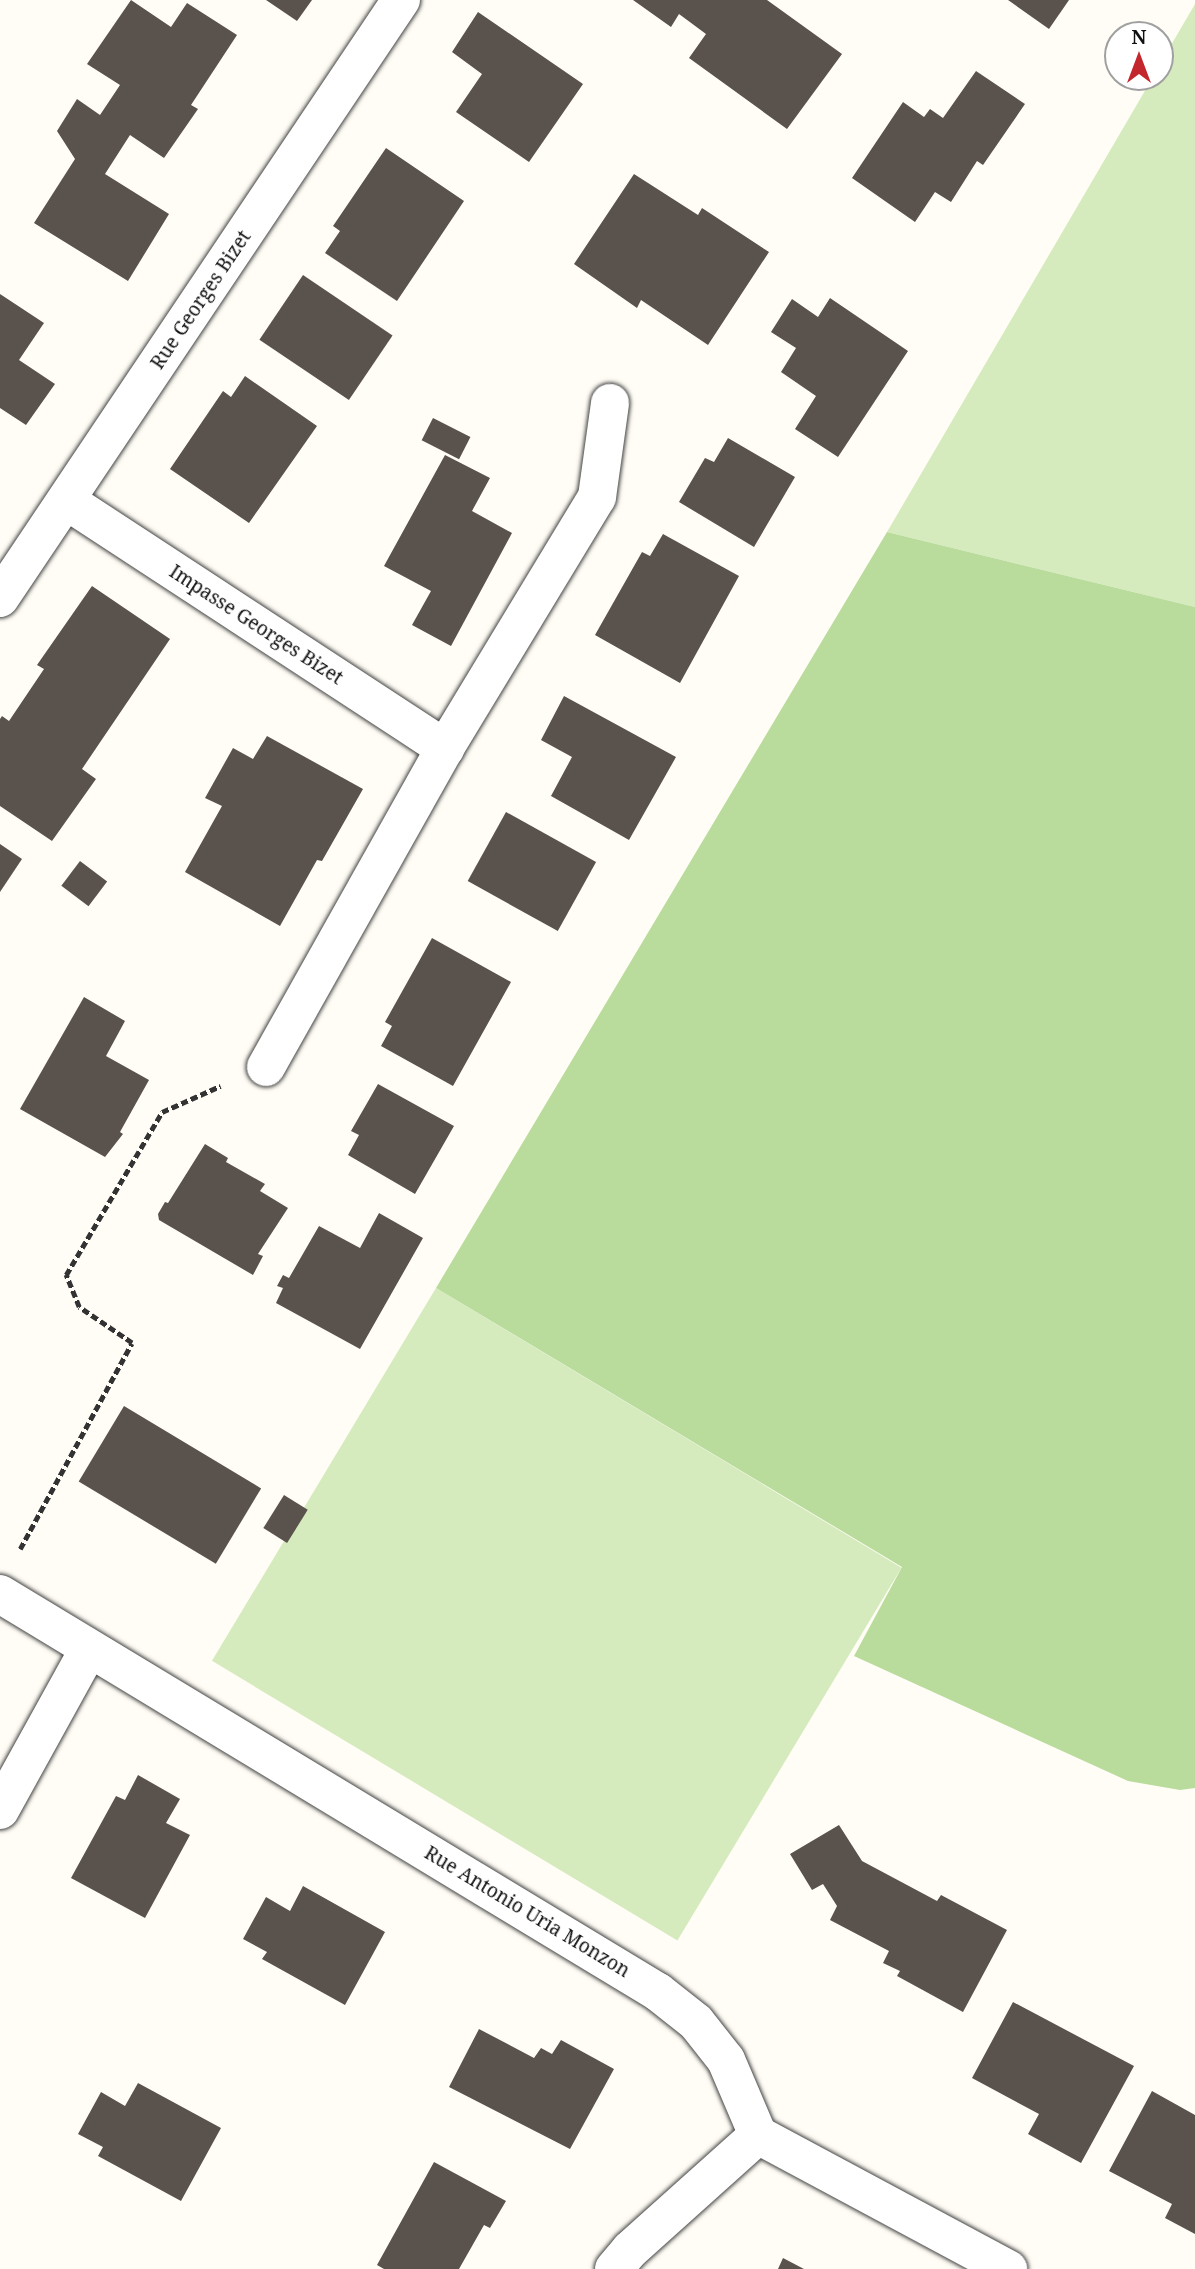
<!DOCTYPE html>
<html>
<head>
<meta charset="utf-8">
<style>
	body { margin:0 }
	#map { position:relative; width:1195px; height:2269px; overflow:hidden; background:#fffdf5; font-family:"Noto Serif",serif }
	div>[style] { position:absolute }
	.green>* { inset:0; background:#d5ebbd; transform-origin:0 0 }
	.forest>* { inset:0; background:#b9dc9c }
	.building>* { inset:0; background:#5a524d; transform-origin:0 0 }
	.path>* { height:4.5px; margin-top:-2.25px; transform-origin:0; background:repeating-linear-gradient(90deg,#333 0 7px,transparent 0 10.5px) }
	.roads { filter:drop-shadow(0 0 2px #444) drop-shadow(0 0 2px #444) }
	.street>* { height:38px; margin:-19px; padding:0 19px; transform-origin:19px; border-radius:19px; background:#fff }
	span { translate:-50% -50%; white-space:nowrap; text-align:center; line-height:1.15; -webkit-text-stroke:7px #fff; paint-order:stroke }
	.street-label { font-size:19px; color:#111 }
	.north { position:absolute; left:1104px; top:21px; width:70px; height:70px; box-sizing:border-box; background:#fff; border:2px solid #a0a0a0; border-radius:50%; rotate:0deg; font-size:19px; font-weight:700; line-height:28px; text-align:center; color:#111 }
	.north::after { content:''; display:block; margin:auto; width:24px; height:32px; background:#c4262e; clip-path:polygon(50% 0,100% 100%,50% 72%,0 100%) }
</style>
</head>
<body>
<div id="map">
	<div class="green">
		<i style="clip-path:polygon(1195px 4px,1195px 607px,887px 532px,1153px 77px,1160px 77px,1160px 64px)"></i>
		<i style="left:436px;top:1288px;width:543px;height:435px;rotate:31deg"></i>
	</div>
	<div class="forest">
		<i style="clip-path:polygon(887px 532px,1195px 607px,1195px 1788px,1180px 1790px,1128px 1781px,854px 1656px,902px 1567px,436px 1288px)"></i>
	</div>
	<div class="building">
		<i style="clip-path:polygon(131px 0,171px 27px,187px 3px,237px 35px,191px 105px,198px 109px,164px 158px,130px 135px,105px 174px,169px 214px,128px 281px,34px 223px,75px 159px,57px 131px,77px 99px,100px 115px,120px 85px,87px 64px)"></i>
		<i style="clip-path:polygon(266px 0,312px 0,297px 21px)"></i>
		<i style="clip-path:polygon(633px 0,767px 0,842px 54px,787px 129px,689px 58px,706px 34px,679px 14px,671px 27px)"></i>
		<i style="clip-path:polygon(1008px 0,1069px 0,1049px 29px)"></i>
		<i style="clip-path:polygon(478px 12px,583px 84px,529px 162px,456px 112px,482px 74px,452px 52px)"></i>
		<i style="clip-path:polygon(976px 71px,1025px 104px,983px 165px,977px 161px,951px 202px,935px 192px,915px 222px,852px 178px,903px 102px,924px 117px,930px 109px,943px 118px)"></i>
		<i style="clip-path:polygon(386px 148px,464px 201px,397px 301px,325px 253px,340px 231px,333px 226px)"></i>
		<i style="clip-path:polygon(634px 174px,698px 215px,702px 208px,769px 252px,708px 345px,641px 300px,637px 308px,574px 264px)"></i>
		<i style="left:303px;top:275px;width:108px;height:78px;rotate:34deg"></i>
		<i style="clip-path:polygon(0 294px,44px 323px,19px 360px,55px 384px,26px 425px,0 408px)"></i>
		<i style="clip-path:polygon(830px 298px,908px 351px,838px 457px,795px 429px,816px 396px,781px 372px,796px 348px,771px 332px,792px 299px,818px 317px)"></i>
		<i style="clip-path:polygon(245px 376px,317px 426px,249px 523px,170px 469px,223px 391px,231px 397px)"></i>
		<i style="left:433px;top:418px;width:42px;height:25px;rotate:27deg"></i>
		<i style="clip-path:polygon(728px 438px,795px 477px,754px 547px,679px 502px,705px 458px,714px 462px)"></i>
		<i style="clip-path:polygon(445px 455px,490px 478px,472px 511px,512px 533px,451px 646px,412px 625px,431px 591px,384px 566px)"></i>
		<i style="clip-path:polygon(663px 534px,739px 576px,680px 683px,595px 635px,642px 552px,650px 556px)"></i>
		<i style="clip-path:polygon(92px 586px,170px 639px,82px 769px,96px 779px,52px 841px,0 806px,0 719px,2px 716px,9px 721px,44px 669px,37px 665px)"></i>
		<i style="clip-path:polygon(564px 696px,676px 757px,629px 840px,551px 796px,572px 757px,541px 740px)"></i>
		<i style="clip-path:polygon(267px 736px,363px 789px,322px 861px,317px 860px,280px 926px,185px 872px,222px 806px,205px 798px,233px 748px,253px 759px)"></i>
		<i style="left:506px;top:812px;width:103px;height:79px;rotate:29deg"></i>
		<i style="clip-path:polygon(0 844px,22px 859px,0 892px)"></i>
		<i style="left:80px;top:861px;width:34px;height:31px;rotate:37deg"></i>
		<i style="clip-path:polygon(432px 938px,511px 982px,453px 1086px,381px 1046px,392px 1026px,385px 1022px)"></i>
		<i style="clip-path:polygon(84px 997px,125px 1021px,106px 1056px,149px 1080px,120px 1132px,123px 1134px,105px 1157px,20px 1109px)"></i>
		<i style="clip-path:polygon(378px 1084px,454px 1126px,415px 1194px,348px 1155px,359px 1135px,351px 1131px)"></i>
		<i style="clip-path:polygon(205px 1144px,228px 1158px,226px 1162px,265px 1184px,260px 1191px,288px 1208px,258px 1254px,263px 1256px,253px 1275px,159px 1220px,158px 1214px,165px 1202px,168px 1203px)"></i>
		<i style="clip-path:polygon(379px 1213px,423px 1238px,360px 1349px,276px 1303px,283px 1288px,277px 1286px,283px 1275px,289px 1278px,319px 1226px,360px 1248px)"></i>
		<i style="left:124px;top:1406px;width:160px;height:88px;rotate:31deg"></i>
		<i style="left:284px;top:1495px;width:28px;height:39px;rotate:32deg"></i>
		<i style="clip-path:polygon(138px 1775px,180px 1799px,166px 1823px,190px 1835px,145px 1918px,71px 1878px,116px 1796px,125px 1800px)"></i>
		<i style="clip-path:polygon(839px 1825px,862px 1861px,937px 1901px,941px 1895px,1007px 1930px,963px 2012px,897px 1976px,900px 1971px,883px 1963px,889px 1951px,830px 1920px,837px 1906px,823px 1884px,812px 1890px,790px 1854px)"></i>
		<i style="clip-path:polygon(303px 1886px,385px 1932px,345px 2005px,262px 1959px,267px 1952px,243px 1939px,266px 1897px,290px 1911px)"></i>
		<i style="clip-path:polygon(1013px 2002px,1134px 2066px,1081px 2163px,1028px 2134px,1039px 2114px,972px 2078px)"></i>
		<i style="clip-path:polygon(479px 2029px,534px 2058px,541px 2048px,552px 2054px,561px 2040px,614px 2069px,570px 2149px,449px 2087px)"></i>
		<i style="clip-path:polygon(138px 2083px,221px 2128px,181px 2201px,98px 2156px,103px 2147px,78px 2134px,101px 2092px,125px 2106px)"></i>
		<i style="clip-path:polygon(1152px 2091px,1195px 2115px,1195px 2234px,1165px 2218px,1172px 2204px,1109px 2171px)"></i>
		<i style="clip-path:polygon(434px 2162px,506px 2201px,490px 2228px,484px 2225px,459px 2269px,384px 2269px,377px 2265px)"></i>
		<i style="clip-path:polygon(783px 2258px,804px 2269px,778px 2269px)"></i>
	</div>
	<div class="path">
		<i style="left:20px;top:1549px;width:234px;rotate:-61.5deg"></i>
		<i style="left:132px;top:1343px;width:64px;rotate:-145.8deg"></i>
		<i style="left:79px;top:1307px;width:35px;rotate:-112deg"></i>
		<i style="left:66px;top:1275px;width:189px;rotate:-59.5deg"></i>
		<i style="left:162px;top:1112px;width:64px;rotate:-24.1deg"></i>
	</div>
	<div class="roads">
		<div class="street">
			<i style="left:67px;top:501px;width:452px;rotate:33.2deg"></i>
			<i style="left:0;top:598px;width:720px;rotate:-56.16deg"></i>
			<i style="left:266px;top:1067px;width:366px;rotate:-60.7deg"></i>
			<i style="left:445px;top:748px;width:293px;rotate:-58.8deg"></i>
			<i style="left:597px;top:497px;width:95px;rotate:-82.1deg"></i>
			<i style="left:0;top:1594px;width:769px;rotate:31.17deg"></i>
			<i style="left:658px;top:1992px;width:48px;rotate:38.3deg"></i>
			<i style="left:696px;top:2022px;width:48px;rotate:51.7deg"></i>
			<i style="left:726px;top:2060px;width:82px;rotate:66.9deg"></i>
			<i style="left:758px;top:2135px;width:284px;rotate:28.2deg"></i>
			<i style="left:0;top:1810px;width:184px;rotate:-61.1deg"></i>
			<i style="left:614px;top:2269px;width:25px;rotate:-50deg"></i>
			<i style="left:630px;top:2250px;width:172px;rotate:-41.9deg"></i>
		</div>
	</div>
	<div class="street-label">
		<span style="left:201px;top:300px;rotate:-56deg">Rue Georges Bizet</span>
		<span style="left:256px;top:625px;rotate:33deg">Impasse Georges Bizet</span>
		<span style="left:527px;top:1912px;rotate:31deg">Rue Antonio Uria Monzon</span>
	</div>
	<div class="north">N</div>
</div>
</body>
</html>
